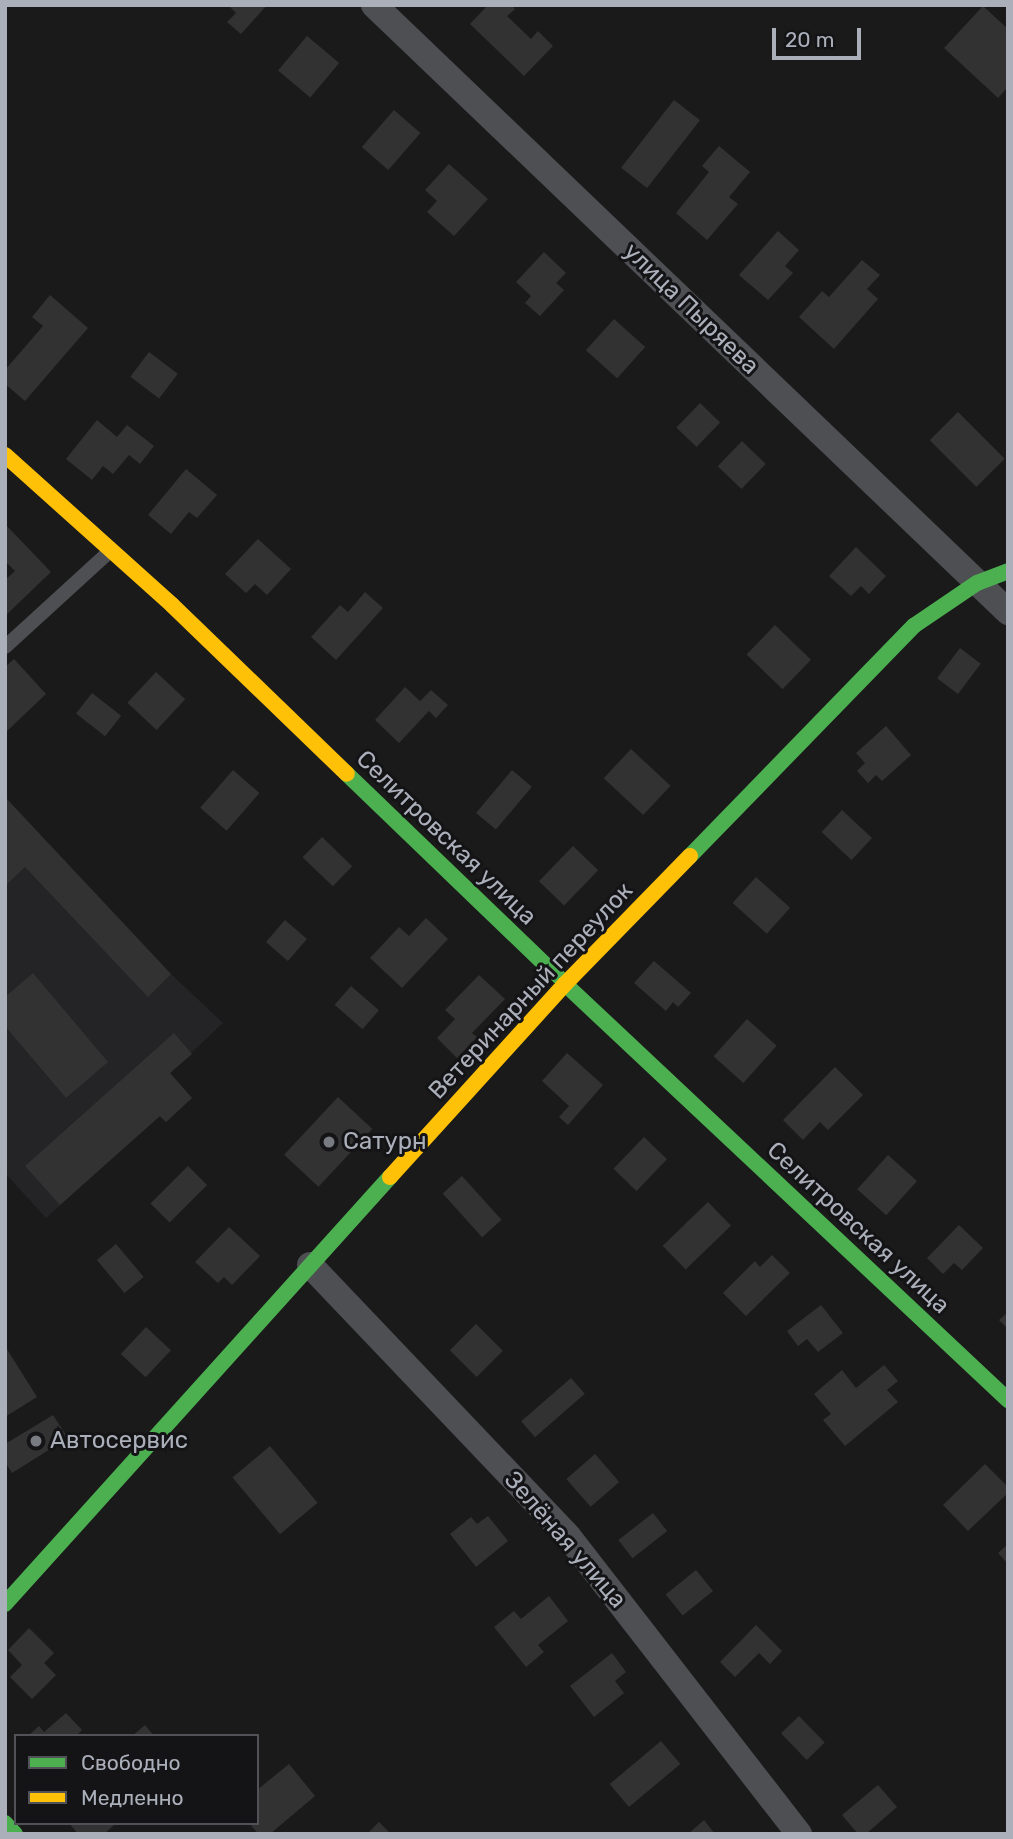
<!DOCTYPE html>
<html>
<head>
<meta charset="utf-8">
<style>
	body { margin:0 }
	#map { position:relative; width:1013px; height:1839px; overflow:hidden; background:#1a1a1a; font-family:Rubik,sans-serif }
	div>[style] { position:absolute }
	.built>* { inset:0; background:#242426 }
	.building>* { inset:0; background:#323232; transform-origin:0 0 }
	.lane>* { height:14px; margin:-7px; padding:0 7px; transform-origin:7px; border-radius:7px; background:#4e4f53 }
	.street>* { height:26px; margin:-13px; padding:0 13px; transform-origin:13px; border-radius:13px; background:#4e4f53 }
	.fast>* { height:16px; margin:-8px; padding:0 8px; transform-origin:8px; border-radius:8px; background:#4caf50 }
	.slow>* { height:16px; margin:-8px; padding:0 8px; transform-origin:8px; border-radius:8px; background:#ffc107 }
	.dots>* { width:19px; height:19px; translate:-50% -50%; box-sizing:border-box; border:4px solid #141416; border-radius:50% }
	span { translate:-50% -50%; white-space:nowrap; text-align:center; line-height:1.15; -webkit-text-stroke:6px #141416; paint-order:stroke }
	.street-label { font-size:24px; color:#abafba }
	.poi-label { font-size:24px; color:#abafba }
	.left { translate:0 -50%; text-align:left }
	.frame { position:absolute; inset:0; border:7px solid #abafba; pointer-events:none }
	.legend { position:absolute; left:14px; top:1734px; width:245px; height:91px; box-sizing:border-box; background:#141416; border:2px solid #505258; margin:0; padding:9px 12px; list-style:none; font-size:21px; color:#abafba }
	.legend li { display:flex; align-items:center; gap:14px; height:35px }
	.legend b { width:35px; border:2px solid #505258 }
	.scale { position:absolute; left:772px; top:28px; width:89px; height:32px; box-sizing:border-box; border:4px solid #abafba; border-top:0; padding-left:9px; font-size:21px; line-height:24px; white-space:nowrap; color:#abafba; -webkit-text-stroke:5px #141416; paint-order:stroke }
</style>
</head>
<body>
<div id="map">
	<div class="built">
		<i style="clip-path:polygon(5px 797px,171px 974px,223px 1023px,170px 1073px,192px 1098px,166px 1122px,159px 1116px,46px 1218px,5px 1173px)"></i>
	</div>
	<div class="building">
		<i style="clip-path:polygon(228px 5px,267px 5px,241px 34px,227px 22px,236px 13px)"></i>
		<i style="clip-path:polygon(488px 5px,511px 5px,515px 9px,507px 16px,531px 39px,538px 31px,553px 46px,524px 76px,470px 24px)"></i>
		<i style="clip-path:polygon(983px 6px,1008px 29px,1008px 87px,998px 98px,944px 48px)"></i>
		<i style="left:307px;top:36px;width:42px;height:45px;rotate:40deg"></i>
		<i style="left:674px;top:100px;width:33px;height:86px;rotate:38deg"></i>
		<i style="left:394px;top:110px;width:35px;height:49px;rotate:41deg"></i>
		<i style="clip-path:polygon(719px 146px,750px 172px,729px 197px,738px 204px,707px 240px,676px 213px,709px 172px,702px 166px)"></i>
		<i style="clip-path:polygon(449px 164px,488px 199px,454px 236px,427px 212px,437px 201px,425px 190px)"></i>
		<i style="clip-path:polygon(778px 231px,799px 250px,785px 266px,793px 273px,768px 300px,739px 275px)"></i>
		<i style="clip-path:polygon(544px 252px,566px 273px,556px 283px,564px 290px,540px 316px,525px 303px,531px 296px,516px 282px)"></i>
		<i style="clip-path:polygon(862px 260px,880px 275px,867px 289px,878px 299px,834px 349px,799px 317px,822px 291px,829px 297px)"></i>
		<i style="clip-path:polygon(50px 295px,88px 328px,25px 401px,5px 384px,5px 370px,43px 326px,32px 317px)"></i>
		<i style="left:614px;top:319px;width:42px;height:42px;rotate:42deg"></i>
		<i style="left:149px;top:352px;width:36px;height:31px;rotate:37deg"></i>
		<i style="left:700px;top:403px;width:28px;height:34px;rotate:44deg"></i>
		<i style="left:958px;top:412px;width:66px;height:40px;rotate:45deg"></i>
		<i style="clip-path:polygon(97px 420px,117px 437px,127px 425px,154px 446px,140px 464px,129px 455px,113px 474px,103px 466px,92px 480px,66px 459px)"></i>
		<i style="left:742px;top:441px;width:33px;height:35px;rotate:44deg"></i>
		<i style="clip-path:polygon(186px 469px,217px 495px,197px 518px,189px 512px,171px 534px,148px 515px)"></i>
		<i style="clip-path:polygon(5px 524px,51px 572px,5px 616px,5px 580px,15px 571px,5px 561px)"></i>
		<i style="clip-path:polygon(258px 539px,291px 569px,267px 595px,255px 584px,246px 593px,225px 574px)"></i>
		<i style="clip-path:polygon(856px 547px,886px 576px,869px 594px,861px 586px,851px 596px,829px 576px)"></i>
		<i style="clip-path:polygon(365px 592px,383px 608px,336px 660px,311px 637px,340px 605px,348px 612px)"></i>
		<i style="left:775px;top:625px;width:50px;height:41px;rotate:44deg"></i>
		<i style="left:960px;top:648px;width:26px;height:38px;rotate:37deg"></i>
		<i style="clip-path:polygon(14px 659px,46px 694px,5px 733px,5px 667px)"></i>
		<i style="left:156px;top:672px;width:40px;height:42px;rotate:43deg"></i>
		<i style="clip-path:polygon(405px 687px,420px 701px,431px 690px,448px 705px,436px 718px,429px 711px,399px 743px,375px 720px)"></i>
		<i style="left:92px;top:693px;width:37px;height:26px;rotate:38deg"></i>
		<i style="clip-path:polygon(886px 726px,911px 755px,882px 781px,876px 775px,868px 783px,857px 771px,865px 763px,856px 753px)"></i>
		<i style="left:631px;top:749px;width:54px;height:40px;rotate:43deg"></i>
		<i style="left:233px;top:770px;width:35px;height:50px;rotate:41deg"></i>
		<i style="left:512px;top:770px;width:26px;height:56px;rotate:40deg"></i>
		<i style="clip-path:polygon(5px 797px,171px 974px,148px 997px,25px 867px,5px 886px)"></i>
		<i style="left:842px;top:810px;width:41px;height:30px;rotate:43deg"></i>
		<i style="left:322px;top:837px;width:42px;height:28px;rotate:44deg"></i>
		<i style="left:573px;top:846px;width:35px;height:49px;rotate:44deg"></i>
		<i style="left:756px;top:877px;width:46px;height:35px;rotate:42deg"></i>
		<i style="clip-path:polygon(426px 918px,448px 939px,402px 988px,370px 958px,399px 927px,409px 936px)"></i>
		<i style="left:285px;top:920px;width:29px;height:29px;rotate:41deg"></i>
		<i style="clip-path:polygon(654px 961px,691px 993px,678px 1007px,673px 1002px,666px 1011px,634px 983px)"></i>
		<i style="clip-path:polygon(33px 973px,108px 1062px,66px 1098px,5px 1026px,5px 997px)"></i>
		<i style="clip-path:polygon(479px 975px,505px 999px,472px 1033px,477px 1037px,457px 1058px,437px 1038px,455px 1019px,445px 1010px)"></i>
		<i style="left:351px;top:986px;width:37px;height:25px;rotate:41deg"></i>
		<i style="left:747px;top:1019px;width:40px;height:50px;rotate:42deg"></i>
		<i style="clip-path:polygon(174px 1033px,192px 1054px,170px 1073px,192px 1098px,166px 1122px,160px 1116px,60px 1205px,25px 1166px)"></i>
		<i style="clip-path:polygon(567px 1053px,603px 1085px,568px 1125px,559px 1117px,569px 1106px,542px 1081px)"></i>
		<i style="clip-path:polygon(835px 1067px,863px 1095px,828px 1130px,820px 1122px,803px 1140px,783px 1120px)"></i>
		<i style="left:338px;top:1097px;width:47px;height:79px;rotate:43deg"></i>
		<i style="left:644px;top:1137px;width:32px;height:44px;rotate:44deg"></i>
		<i style="left:888px;top:1155px;width:39px;height:46px;rotate:42deg"></i>
		<i style="left:188px;top:1166px;width:27px;height:53px;rotate:45deg"></i>
		<i style="left:462px;top:1176px;width:59px;height:26px;rotate:48deg"></i>
		<i style="left:708px;top:1202px;width:33px;height:63px;rotate:46deg"></i>
		<i style="clip-path:polygon(959px 1225px,983px 1248px,962px 1270px,954px 1263px,943px 1274px,927px 1258px)"></i>
		<i style="clip-path:polygon(229px 1227px,260px 1256px,232px 1285px,224px 1277px,218px 1283px,195px 1262px)"></i>
		<i style="left:116px;top:1244px;width:43px;height:25px;rotate:50deg"></i>
		<i style="clip-path:polygon(772px 1255px,790px 1273px,746px 1316px,723px 1293px,755px 1261px,760px 1267px)"></i>
		<i style="clip-path:polygon(821px 1305px,843px 1333px,818px 1352px,807px 1339px,798px 1346px,787px 1331px)"></i>
		<i style="clip-path:polygon(1008px 1312px,1008px 1329px,999px 1320px)"></i>
		<i style="left:476px;top:1324px;width:38px;height:37px;rotate:45deg"></i>
		<i style="left:146px;top:1327px;width:34px;height:37px;rotate:43deg"></i>
		<i style="clip-path:polygon(5px 1346px,37px 1397px,5px 1417px)"></i>
		<i style="clip-path:polygon(884px 1365px,898px 1381px,887px 1390px,898px 1402px,845px 1446px,823px 1420px,831px 1414px,814px 1394px,842px 1370px,856px 1388px)"></i>
		<i style="left:571px;top:1378px;width:21px;height:66px;rotate:49deg"></i>
		<i style="clip-path:polygon(53px 1415px,68px 1438px,12px 1473px,5px 1462px,5px 1444px)"></i>
		<i style="left:270px;top:1446px;width:74px;height:49px;rotate:50deg"></i>
		<i style="left:595px;top:1454px;width:37px;height:38px;rotate:49deg"></i>
		<i style="clip-path:polygon(985px 1464px,1008px 1487px,1008px 1493px,968px 1531px,943px 1505px)"></i>
		<i style="left:653px;top:1513px;width:23px;height:44px;rotate:52deg"></i>
		<i style="clip-path:polygon(488px 1516px,508px 1541px,476px 1567px,450px 1534px,471px 1517px,477px 1524px)"></i>
		<i style="clip-path:polygon(1008px 1544px,1008px 1564px,998px 1553px)"></i>
		<i style="left:696px;top:1570px;width:27px;height:39px;rotate:51deg"></i>
		<i style="clip-path:polygon(549px 1596px,568px 1621px,538px 1645px,544px 1652px,526px 1667px,494px 1627px,514px 1611px,521px 1619px)"></i>
		<i style="clip-path:polygon(756px 1625px,782px 1651px,770px 1664px,759px 1653px,735px 1677px,720px 1662px)"></i>
		<i style="clip-path:polygon(29px 1628px,54px 1653px,44px 1663px,56px 1675px,32px 1699px,10px 1677px,22px 1665px,8px 1650px)"></i>
		<i style="clip-path:polygon(612px 1653px,626px 1672px,615px 1681px,624px 1693px,594px 1717px,570px 1686px)"></i>
		<i style="clip-path:polygon(66px 1713px,82px 1730px,76px 1736px,28px 1736px,39px 1726px,44px 1732px)"></i>
		<i style="left:799px;top:1716px;width:37px;height:25px;rotate:46deg"></i>
		<i style="clip-path:polygon(145px 1725px,154px 1736px,132px 1736px)"></i>
		<i style="left:661px;top:1741px;width:30px;height:67px;rotate:50deg"></i>
		<i style="clip-path:polygon(289px 1764px,315px 1796px,270px 1834px,258px 1834px,249px 1823px,257px 1823px,257px 1790px)"></i>
		<i style="clip-path:polygon(878px 1785px,897px 1807px,866px 1834px,858px 1834px,842px 1815px)"></i>
		<i style="clip-path:polygon(704px 1820px,715px 1834px,688px 1834px)"></i>
		<i style="clip-path:polygon(379px 1822px,391px 1834px,367px 1834px)"></i>
		<i style="clip-path:polygon(69px 1823px,113px 1823px,114px 1825px,104px 1834px,78px 1834px)"></i>
	</div>
	<div class="lane">
		<i style="left:5px;top:647px;width:142px;rotate:-42.4deg"></i>
	</div>
	<div class="street">
		<i style="left:374px;top:5px;width:878px;rotate:43.75deg"></i>
		<i style="left:310px;top:1265px;width:374px;rotate:46.4deg"></i>
		<i style="left:568px;top:1536px;width:377px;rotate:52.2deg"></i>
	</div>
	<div class="fast">
		<i style="left:347px;top:774px;width:303px;rotate:43.9deg"></i>
		<i style="left:565px;top:984px;width:608px;rotate:43.2deg"></i>
		<i style="left:690px;top:856px;width:322px;rotate:-45.8deg"></i>
		<i style="left:915px;top:625px;width:75px;rotate:-34.1deg"></i>
		<i style="left:977px;top:583px;width:33px;rotate:-21deg"></i>
		<i style="left:5px;top:1604px;width:575px;rotate:-47.96deg"></i>
		<i style="left:5px;top:1823px;width:15px;rotate:48deg"></i>
	</div>
	<div class="slow">
		<i style="left:5px;top:455px;width:224px;rotate:41.9deg"></i>
		<i style="left:172px;top:605px;width:243px;rotate:44deg"></i>
		<i style="left:390px;top:1177px;width:261px;rotate:-47.8deg"></i>
		<i style="left:565px;top:984px;width:179px;rotate:-45.7deg"></i>
	</div>
	<div class="dots">
		<i style="left:329px;top:1142px;background:#787b82"></i>
		<i style="left:36px;top:1441px;background:#787b82"></i>
	</div>
	<div class="street-label">
		<span style="left:691px;top:309px;rotate:44deg">улица Пыряева</span>
		<span style="left:446px;top:838px;rotate:44deg">Селитровская улица</span>
		<span style="left:531px;top:991px;rotate:-47deg">Ветеринарный переулок</span>
		<span style="left:858px;top:1228px;rotate:43deg">Селитровская улица</span>
		<span style="left:565px;top:1540px;rotate:49deg">Зелёная улица</span>
	</div>
	<div class="poi-label">
		<span class="left" style="left:343px;top:1142px">Сатурн</span>
		<span class="left" style="left:50px;top:1441px">Автосервис</span>
	</div>
	<div class="frame"></div>
	<ul class="legend">
	<li><b style="height:9px;background:#4caf50"></b>Свободно</li>
	<li><b style="height:9px;background:#ffc107"></b>Медленно</li>
	</ul>
	<div class="scale">20 m</div>
</div>
</body>
</html>
